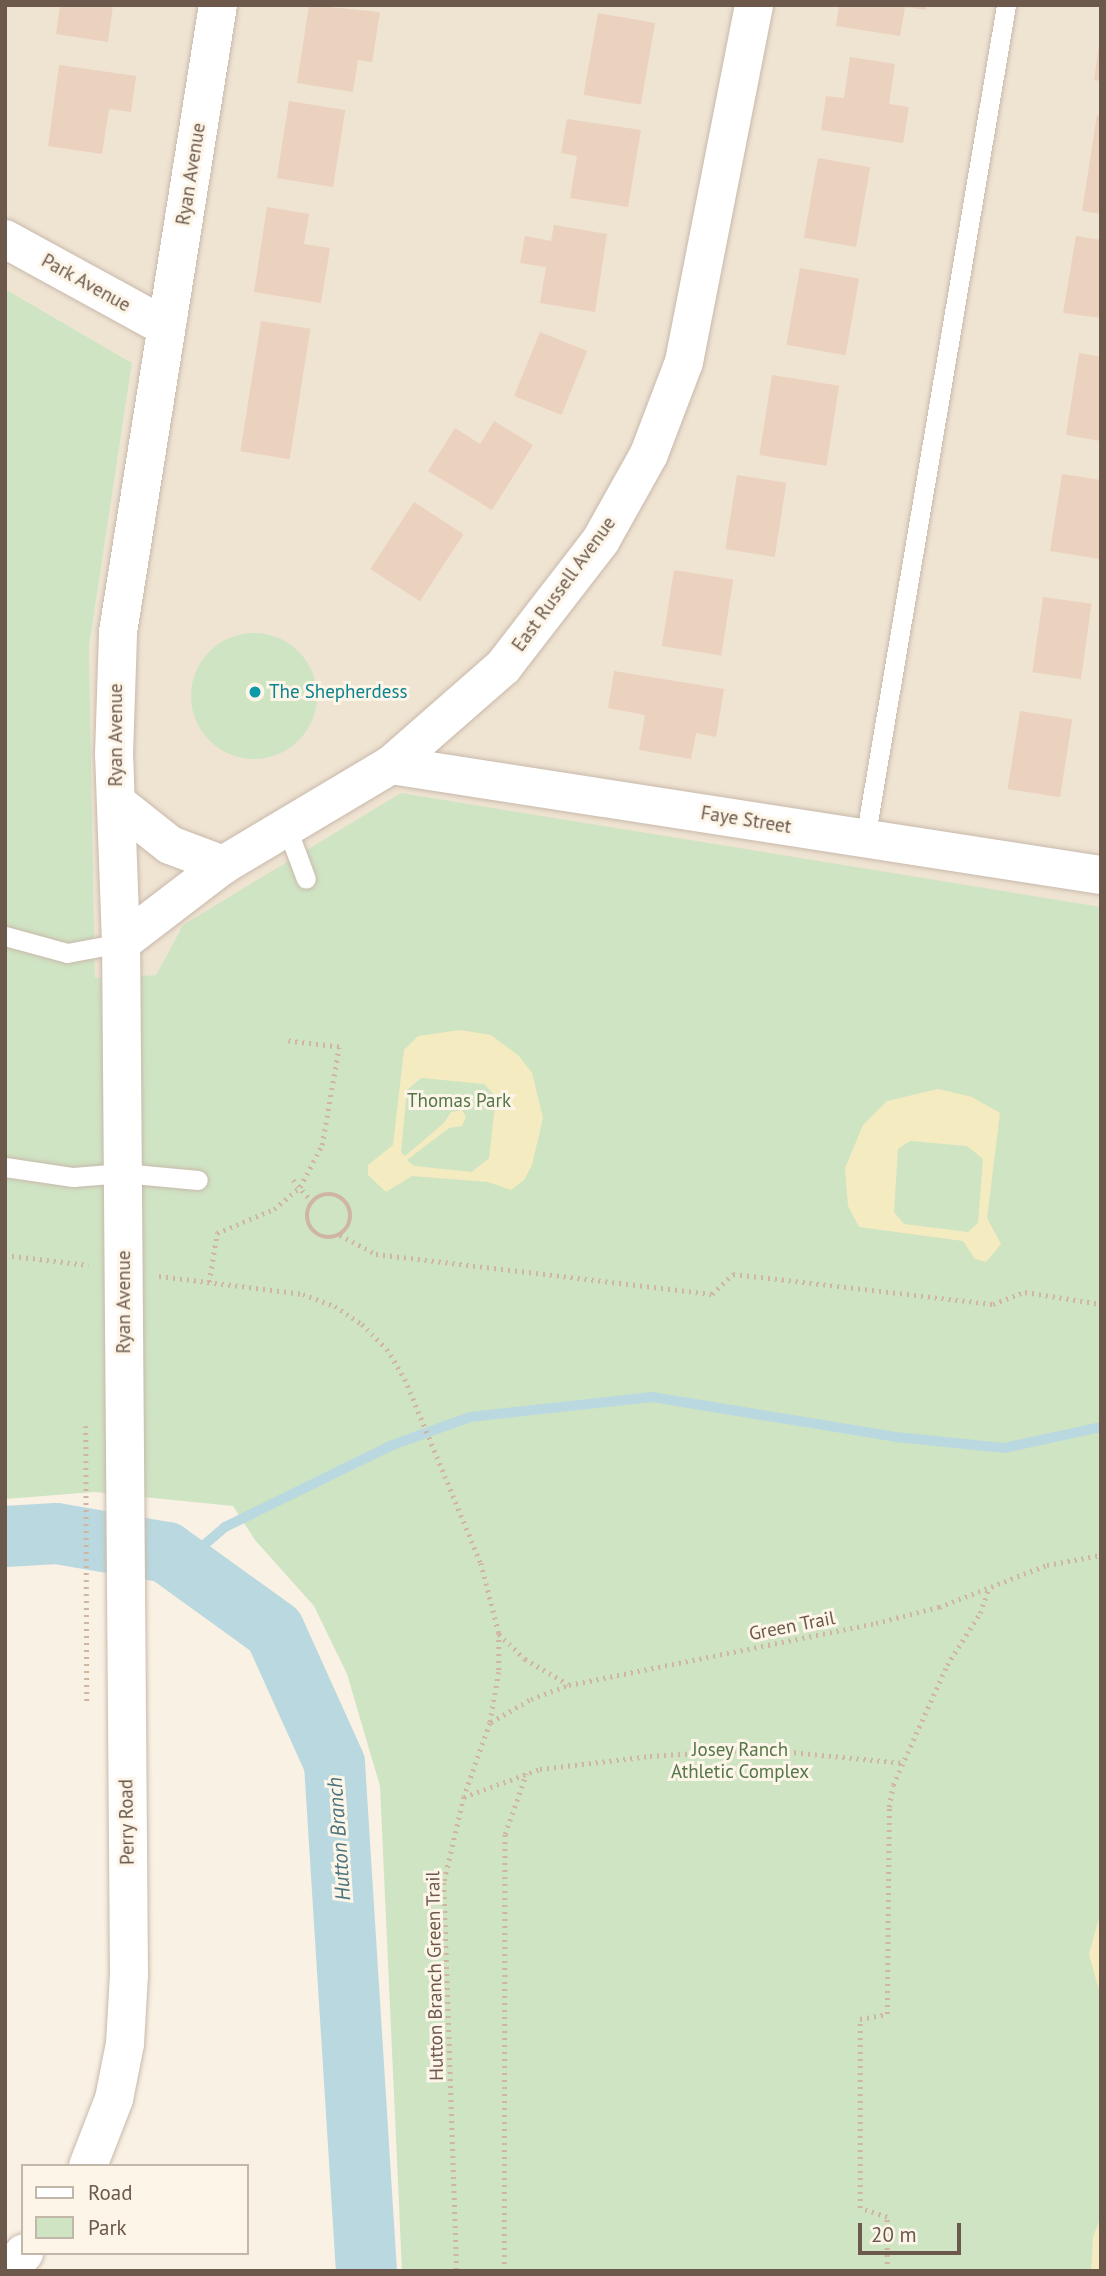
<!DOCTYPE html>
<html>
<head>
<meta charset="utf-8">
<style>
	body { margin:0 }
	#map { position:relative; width:1106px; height:2276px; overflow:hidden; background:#f9f1e3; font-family:"PT Sans",sans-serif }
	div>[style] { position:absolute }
	.residential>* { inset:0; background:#efe3d2 }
	.green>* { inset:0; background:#cfe4c3 }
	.round { border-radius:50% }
	.sand>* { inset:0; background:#f4ebc1 }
	.stream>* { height:10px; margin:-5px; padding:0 5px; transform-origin:5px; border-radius:5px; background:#bad8df }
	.river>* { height:61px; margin:-30.5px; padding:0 30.5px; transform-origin:30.5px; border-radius:30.5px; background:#bad8df }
	.building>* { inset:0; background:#ebd2be; transform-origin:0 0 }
	.path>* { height:4.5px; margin-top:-2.25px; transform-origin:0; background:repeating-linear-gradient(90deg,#cfb5a2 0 2px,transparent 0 7px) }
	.path>.ring { margin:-2.25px; padding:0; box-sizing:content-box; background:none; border:4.5px solid #cfb5a2; border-radius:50% }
	.roads { filter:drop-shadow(0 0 2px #c8b9ab) drop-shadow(0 0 2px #c8b9ab) }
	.service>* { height:19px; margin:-9.5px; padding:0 9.5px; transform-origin:9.5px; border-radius:9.5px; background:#fff }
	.minor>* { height:38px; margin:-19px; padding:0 19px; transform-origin:19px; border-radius:19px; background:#fff }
	.tertiary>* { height:38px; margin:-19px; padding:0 19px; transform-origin:19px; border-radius:19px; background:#fff }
	.dots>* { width:19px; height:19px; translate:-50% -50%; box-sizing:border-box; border:4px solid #fcf5e8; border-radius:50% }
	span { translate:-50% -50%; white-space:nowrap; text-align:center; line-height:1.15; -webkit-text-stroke:6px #fcf5e8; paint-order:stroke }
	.street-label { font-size:19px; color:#6d594c }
	.culture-label { font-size:19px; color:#0d838f }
	.left { translate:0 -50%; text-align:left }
	.park-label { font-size:19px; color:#547749 }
	.water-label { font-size:21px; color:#49737e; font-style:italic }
	.frame { position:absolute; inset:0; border:7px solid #6d594c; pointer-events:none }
	.legend { position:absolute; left:21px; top:2164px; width:228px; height:91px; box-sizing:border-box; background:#fcf5e8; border:2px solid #c3b7aa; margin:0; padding:9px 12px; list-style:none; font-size:21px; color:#6d594c }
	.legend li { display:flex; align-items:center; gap:14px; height:35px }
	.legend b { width:35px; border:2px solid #c3b7aa }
	.scale { position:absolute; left:858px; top:2223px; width:103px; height:32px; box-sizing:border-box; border:4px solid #6d594c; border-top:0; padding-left:9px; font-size:21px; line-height:24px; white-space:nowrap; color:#6d594c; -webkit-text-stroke:5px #fcf5e8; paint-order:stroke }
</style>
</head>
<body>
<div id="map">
	<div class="residential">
		<i style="clip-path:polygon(5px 5px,1101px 5px,1101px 907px,1072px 903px,183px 925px,156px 975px,95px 978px,89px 647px,132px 363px,5px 289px)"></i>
	</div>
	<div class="green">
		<i style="clip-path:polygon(5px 289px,132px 363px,89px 647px,95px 978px,156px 975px,183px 925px,401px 793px,1101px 907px,1101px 2271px,402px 2271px,380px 1786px,347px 1674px,314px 1606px,255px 1540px,233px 1506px,94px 1492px,5px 1499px)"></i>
		<i class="round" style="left:191px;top:633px;width:126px;height:126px"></i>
	</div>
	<div class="sand">
		<i style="clip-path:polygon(evenodd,460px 1030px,491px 1035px,519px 1056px,532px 1073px,543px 1118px,532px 1165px,524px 1180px,511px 1190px,488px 1182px,412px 1176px,386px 1192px,368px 1175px,368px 1165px,393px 1145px,404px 1050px,418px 1036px,460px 1030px,421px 1078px,484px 1084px,496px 1097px,489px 1158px,472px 1172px,414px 1166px,407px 1160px,449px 1128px,462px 1126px,466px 1117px,462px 1110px,451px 1112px,444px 1123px,405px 1156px,401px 1152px,407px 1090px,421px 1078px)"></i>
		<i style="clip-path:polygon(evenodd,938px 1089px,972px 1097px,1000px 1113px,987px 1218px,1001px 1244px,986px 1262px,975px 1259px,963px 1241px,859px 1227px,848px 1206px,845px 1168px,863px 1125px,887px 1101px,938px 1089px,910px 1141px,967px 1146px,983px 1159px,978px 1223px,968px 1232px,904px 1224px,894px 1212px,898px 1149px,910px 1141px)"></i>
		<i style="clip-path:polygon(1101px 1911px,1101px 1998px,1089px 1954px)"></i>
		<i style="clip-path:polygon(1101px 2216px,1101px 2271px,1091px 2271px,1093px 2237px)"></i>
	</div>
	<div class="stream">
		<i style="left:182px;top:1564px;width:57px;rotate:-40.7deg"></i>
		<i style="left:225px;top:1527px;width:184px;rotate:-26.1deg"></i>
		<i style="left:390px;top:1446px;width:85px;rotate:-19.9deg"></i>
		<i style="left:470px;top:1417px;width:183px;rotate:-6.3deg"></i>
		<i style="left:652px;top:1397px;width:247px;rotate:9.3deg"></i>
		<i style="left:896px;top:1437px;width:109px;rotate:5.8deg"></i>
		<i style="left:1004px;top:1448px;width:99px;rotate:-12.2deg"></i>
	</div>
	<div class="river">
		<i style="left:5px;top:1536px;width:51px;rotate:-3.4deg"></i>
		<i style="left:56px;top:1533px;width:112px;rotate:9.8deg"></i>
		<i style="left:166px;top:1552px;width:133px;rotate:35.8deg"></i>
		<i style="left:274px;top:1630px;width:146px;rotate:65.7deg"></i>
		<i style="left:334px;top:1763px;width:509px;rotate:86.4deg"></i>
	</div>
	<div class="building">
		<i style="clip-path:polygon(60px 5px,113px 5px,108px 42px,56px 34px)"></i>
		<i style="clip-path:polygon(309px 5px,380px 12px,372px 62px,358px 60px,353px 92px,297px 83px)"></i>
		<i style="clip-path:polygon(839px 5px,926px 5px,926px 10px,905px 7px,900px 36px,836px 26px)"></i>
		<i style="left:598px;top:13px;width:58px;height:83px;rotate:10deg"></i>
		<i style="clip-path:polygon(1099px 46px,1101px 46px,1101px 81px,1094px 80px)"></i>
		<i style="clip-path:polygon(850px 57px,895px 64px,889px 104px,909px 107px,903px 143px,821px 130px,826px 96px,844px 98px)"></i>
		<i style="clip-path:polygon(59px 65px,136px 76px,131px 112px,109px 109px,102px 154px,48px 146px)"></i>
		<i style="left:289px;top:101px;width:57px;height:78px;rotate:9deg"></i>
		<i style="clip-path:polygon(1097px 115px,1101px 116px,1101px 214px,1082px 211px)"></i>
		<i style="clip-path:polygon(567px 119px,641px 130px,628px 207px,570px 198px,577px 156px,561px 153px)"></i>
		<i style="left:818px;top:158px;width:53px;height:81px;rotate:10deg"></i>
		<i style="clip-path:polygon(267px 207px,309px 214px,304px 244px,330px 248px,321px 303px,254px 292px)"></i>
		<i style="clip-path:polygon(554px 225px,607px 234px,595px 312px,540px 303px,546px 267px,520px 263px,525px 236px,551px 241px)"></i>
		<i style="clip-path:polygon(1076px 236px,1101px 240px,1101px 318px,1063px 313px)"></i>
		<i style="left:800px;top:268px;width:60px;height:78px;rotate:10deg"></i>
		<i style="left:261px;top:321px;width:50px;height:132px;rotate:9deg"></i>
		<i style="left:540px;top:332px;width:51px;height:69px;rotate:22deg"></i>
		<i style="clip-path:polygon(1079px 353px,1101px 357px,1101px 441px,1066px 435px)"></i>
		<i style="left:772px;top:375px;width:68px;height:81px;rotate:9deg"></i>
		<i style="clip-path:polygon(494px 421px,533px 445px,492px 510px,428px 471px,455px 428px,480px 444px)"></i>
		<i style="clip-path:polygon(1062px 474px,1101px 480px,1099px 559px,1050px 551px)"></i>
		<i style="left:737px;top:475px;width:50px;height:75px;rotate:9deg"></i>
		<i style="left:414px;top:502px;width:59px;height:80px;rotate:33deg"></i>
		<i style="left:674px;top:570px;width:60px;height:77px;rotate:9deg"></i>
		<i style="left:1043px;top:597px;width:49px;height:76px;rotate:8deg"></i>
		<i style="clip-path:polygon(614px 671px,724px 689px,716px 737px,696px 733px,691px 759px,639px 750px,645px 715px,608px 708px)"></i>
		<i style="left:1020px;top:711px;width:53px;height:79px;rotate:9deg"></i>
	</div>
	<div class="path">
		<i style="left:293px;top:1180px;width:28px;rotate:48deg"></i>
		<i class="ring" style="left:307px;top:1194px;width:39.5px;height:39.5px"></i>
		<i style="left:340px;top:1235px;width:41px;rotate:27.8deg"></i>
		<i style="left:376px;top:1254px;width:338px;rotate:6.8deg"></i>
		<i style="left:712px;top:1294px;width:29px;rotate:-44deg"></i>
		<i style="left:733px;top:1274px;width:262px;rotate:6.6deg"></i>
		<i style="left:993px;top:1304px;width:34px;rotate:-21deg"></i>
		<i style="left:1025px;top:1292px;width:77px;rotate:9deg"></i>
		<i style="left:5px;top:1255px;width:84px;rotate:6.9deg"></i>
		<i style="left:159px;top:1276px;width:145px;rotate:7.1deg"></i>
		<i style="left:303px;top:1294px;width:34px;rotate:21deg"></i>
		<i style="left:335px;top:1306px;width:32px;rotate:34deg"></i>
		<i style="left:362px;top:1324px;width:35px;rotate:45deg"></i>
		<i style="left:387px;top:1349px;width:35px;rotate:59deg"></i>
		<i style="left:405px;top:1379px;width:199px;rotate:67.6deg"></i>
		<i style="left:481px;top:1563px;width:72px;rotate:75.6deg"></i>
		<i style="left:499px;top:1633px;width:39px;rotate:90deg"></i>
		<i style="left:499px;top:1672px;width:52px;rotate:100deg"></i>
		<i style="left:490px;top:1723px;width:78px;rotate:109.4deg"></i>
		<i style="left:464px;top:1797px;width:88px;rotate:103.1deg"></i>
		<i style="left:444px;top:1883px;width:388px;rotate:88.1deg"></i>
		<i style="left:209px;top:1282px;width:50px;rotate:-80.7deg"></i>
		<i style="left:217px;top:1233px;width:62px;rotate:-22.8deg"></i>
		<i style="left:274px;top:1209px;width:34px;rotate:-40deg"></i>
		<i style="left:300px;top:1187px;width:47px;rotate:-62.4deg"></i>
		<i style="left:322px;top:1145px;width:99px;rotate:-80.2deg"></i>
		<i style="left:339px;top:1047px;width:51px;rotate:-173.3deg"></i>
		<i style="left:86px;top:1426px;width:278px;rotate:89.8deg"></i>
		<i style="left:499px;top:1634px;width:36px;rotate:44deg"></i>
		<i style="left:525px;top:1659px;width:50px;rotate:30.2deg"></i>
		<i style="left:491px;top:1722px;width:46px;rotate:-29.9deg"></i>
		<i style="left:531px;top:1699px;width:40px;rotate:-20.2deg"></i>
		<i style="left:569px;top:1685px;width:313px;rotate:-11.4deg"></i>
		<i style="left:876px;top:1623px;width:65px;rotate:-14.3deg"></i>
		<i style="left:939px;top:1607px;width:116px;rotate:-21.3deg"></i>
		<i style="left:1047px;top:1565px;width:55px;rotate:-10.5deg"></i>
		<i style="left:464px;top:1797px;width:81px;rotate:-20.2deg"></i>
		<i style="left:540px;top:1769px;width:111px;rotate:-6.7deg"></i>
		<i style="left:650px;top:1756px;width:109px;rotate:-3.7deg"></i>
		<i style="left:759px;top:1749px;width:146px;rotate:5.5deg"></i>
		<i style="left:504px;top:2271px;width:437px;rotate:-89.9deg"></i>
		<i style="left:505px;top:1834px;width:64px;rotate:-70.7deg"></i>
		<i style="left:887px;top:2271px;width:54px;rotate:-90deg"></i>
		<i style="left:887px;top:2217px;width:28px;rotate:-162deg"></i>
		<i style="left:860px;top:2208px;width:189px;rotate:-90deg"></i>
		<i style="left:860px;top:2019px;width:27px;rotate:-10deg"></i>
		<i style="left:887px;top:2014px;width:207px;rotate:-89.4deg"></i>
		<i style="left:889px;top:1807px;width:22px;rotate:-80deg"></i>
		<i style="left:893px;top:1785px;width:132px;rotate:-65.8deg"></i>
		<i style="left:947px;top:1665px;width:62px;rotate:-57.6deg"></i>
		<i style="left:980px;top:1613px;width:24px;rotate:-71deg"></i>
	</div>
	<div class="roads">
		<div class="service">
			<i style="left:287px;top:828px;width:54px;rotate:69.6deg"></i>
			<i style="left:865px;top:839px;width:846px;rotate:-80.4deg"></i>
			<i style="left:5px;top:936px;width:64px;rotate:15.3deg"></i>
			<i style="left:67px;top:953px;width:55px;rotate:-10.5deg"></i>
			<i style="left:5px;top:1167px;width:69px;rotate:8.4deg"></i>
			<i style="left:73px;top:1177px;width:50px;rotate:-4.6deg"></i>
			<i style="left:123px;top:1173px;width:75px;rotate:5.3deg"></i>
		</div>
		<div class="minor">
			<i style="left:5px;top:239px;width:183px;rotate:28.7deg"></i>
			<i style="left:391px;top:765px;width:718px;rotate:8.81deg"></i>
			<i style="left:121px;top:943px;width:128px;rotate:-37.4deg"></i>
			<i style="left:223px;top:865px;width:196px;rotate:-30.8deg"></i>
			<i style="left:391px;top:765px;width:149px;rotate:-41.2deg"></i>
			<i style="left:503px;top:667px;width:160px;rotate:-52.3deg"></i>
			<i style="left:601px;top:540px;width:98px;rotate:-60.8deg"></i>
			<i style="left:649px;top:454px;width:98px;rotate:-69.2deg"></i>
			<i style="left:684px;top:362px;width:364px;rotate:-78.9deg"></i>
		</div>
		<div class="tertiary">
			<i style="left:117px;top:803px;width:68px;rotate:38.4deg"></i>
			<i style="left:170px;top:845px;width:57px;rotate:20.7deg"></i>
			<i style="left:88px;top:2166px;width:72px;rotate:-68.8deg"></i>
			<i style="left:114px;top:2099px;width:56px;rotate:-78.7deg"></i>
			<i style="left:125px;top:2044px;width:69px;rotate:-86.7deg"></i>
			<i style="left:129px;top:1975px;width:1032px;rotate:-90.44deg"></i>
			<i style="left:121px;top:943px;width:188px;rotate:-92.1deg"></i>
			<i style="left:114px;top:755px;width:123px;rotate:-88.1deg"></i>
			<i style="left:118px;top:632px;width:635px;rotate:-80.94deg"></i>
			<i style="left:8px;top:2271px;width:24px;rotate:-48deg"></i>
		</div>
	</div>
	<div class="dots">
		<i style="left:255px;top:692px;background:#0f9aa8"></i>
	</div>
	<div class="street-label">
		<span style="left:191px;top:174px;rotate:-81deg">Ryan Avenue</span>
		<span style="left:86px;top:283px;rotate:29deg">Park Avenue</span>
		<span style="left:564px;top:584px;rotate:-54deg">East Russell Avenue</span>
		<span style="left:116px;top:735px;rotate:-90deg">Ryan Avenue</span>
		<span style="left:746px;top:820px;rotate:9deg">Faye Street</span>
		<span style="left:124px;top:1302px;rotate:-90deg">Ryan Avenue</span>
		<span style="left:792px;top:1626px;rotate:-11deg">Green Trail</span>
		<span style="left:127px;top:1822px;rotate:-91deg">Perry Road</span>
		<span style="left:435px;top:1976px;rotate:-91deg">Hutton Branch Green Trail</span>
	</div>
	<div class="culture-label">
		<span class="left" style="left:269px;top:692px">The Shepherdess</span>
	</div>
	<div class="park-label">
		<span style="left:459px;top:1101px">Thomas Park</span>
		<span style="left:740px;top:1761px">Josey Ranch<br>Athletic Complex</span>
	</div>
	<div class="water-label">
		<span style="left:339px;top:1839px;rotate:-94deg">Hutton Branch</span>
	</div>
	<div class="frame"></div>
	<ul class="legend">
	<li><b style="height:9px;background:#fff"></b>Road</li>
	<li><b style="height:19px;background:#cfe4c3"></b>Park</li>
	</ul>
	<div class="scale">20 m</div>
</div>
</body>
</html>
